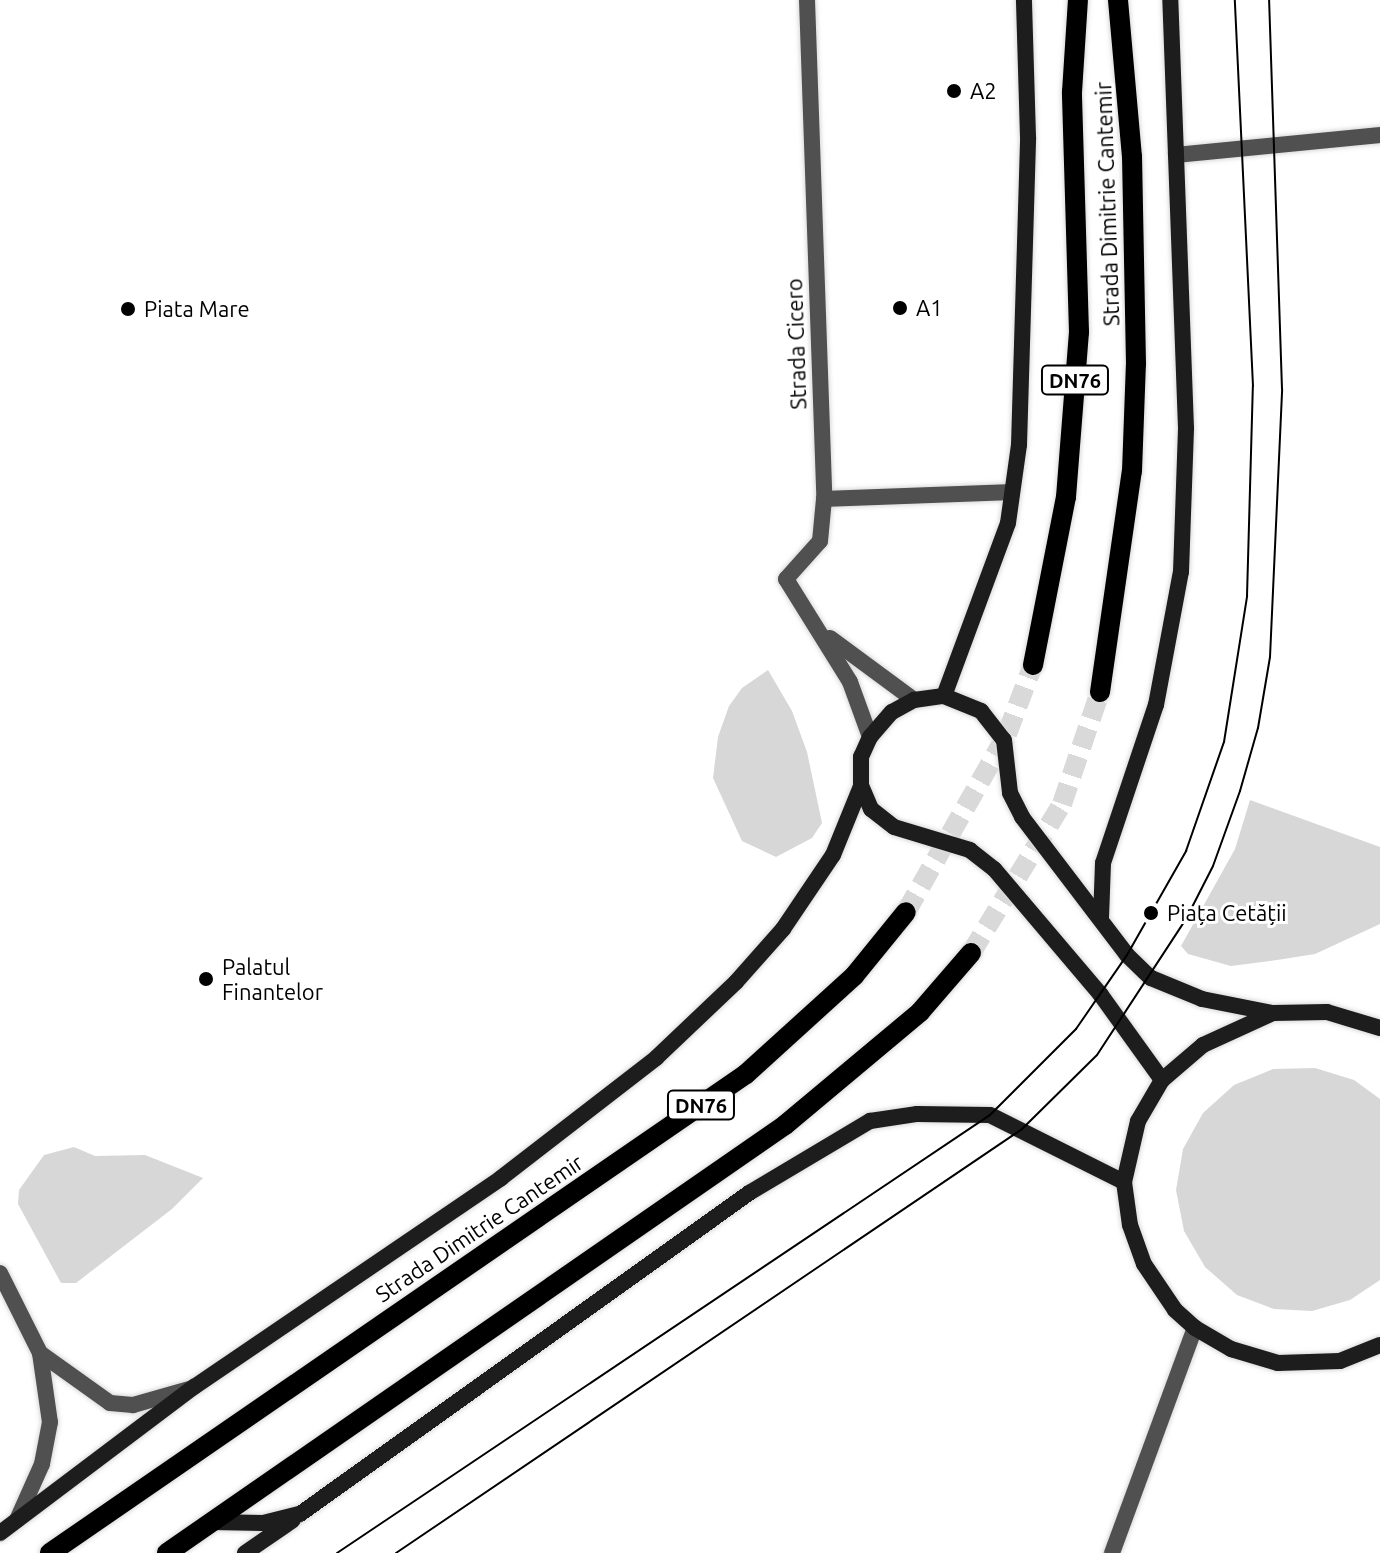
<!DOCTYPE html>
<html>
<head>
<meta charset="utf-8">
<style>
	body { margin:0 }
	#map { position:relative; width:1380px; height:1553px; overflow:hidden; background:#fff; font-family:Ubuntu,sans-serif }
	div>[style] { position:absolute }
	.green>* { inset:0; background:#d7d7d7 }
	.primary-tunnel>* { height:20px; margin-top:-10px; transform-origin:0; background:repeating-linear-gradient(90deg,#d9d9d9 0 20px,transparent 0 30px) }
	.roads { filter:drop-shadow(0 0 2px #dbdbdb) drop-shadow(0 0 2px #dbdbdb) }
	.street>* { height:16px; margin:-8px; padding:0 8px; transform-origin:8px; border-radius:8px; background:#505050 }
	.secondary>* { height:16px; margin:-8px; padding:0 8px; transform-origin:8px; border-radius:8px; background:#1d1d1d }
	.primary>* { height:20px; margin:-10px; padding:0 10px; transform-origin:10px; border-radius:10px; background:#000 }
	.tram>* { height:2px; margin:-1px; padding:0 1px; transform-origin:1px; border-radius:1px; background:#000 }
	.dots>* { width:22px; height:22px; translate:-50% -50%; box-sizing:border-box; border:4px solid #fff; border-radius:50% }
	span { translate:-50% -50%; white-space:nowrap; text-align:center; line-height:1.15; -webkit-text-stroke:6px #fff; paint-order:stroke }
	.shield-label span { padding:2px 6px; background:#fff; border:2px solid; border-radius:6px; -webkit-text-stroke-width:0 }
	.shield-label { font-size:20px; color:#000; font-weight:700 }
	.poi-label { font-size:22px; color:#000 }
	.left { translate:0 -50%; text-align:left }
	.street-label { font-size:22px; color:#000 }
</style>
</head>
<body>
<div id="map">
	<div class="green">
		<i style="clip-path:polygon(768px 670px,792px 711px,807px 752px,822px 823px,812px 838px,776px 857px,742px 841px,713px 778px,718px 737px,729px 706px,742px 688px)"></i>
		<i style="clip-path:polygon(1250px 800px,1380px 847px,1380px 924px,1315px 954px,1277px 960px,1231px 966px,1188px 954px,1181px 946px,1235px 849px)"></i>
		<i style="clip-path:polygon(1315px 1068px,1354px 1080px,1380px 1099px,1380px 1280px,1350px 1300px,1312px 1311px,1274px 1309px,1237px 1295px,1205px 1267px,1184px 1231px,1176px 1190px,1183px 1149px,1203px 1113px,1234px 1085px,1273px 1069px)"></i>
		<i style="clip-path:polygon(74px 1147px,95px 1156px,145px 1155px,203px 1178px,172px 1209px,76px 1283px,61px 1283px,18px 1204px,19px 1190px,44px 1155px)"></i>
	</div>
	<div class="primary-tunnel">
		<i style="left:906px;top:912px;width:205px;rotate:-60.4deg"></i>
		<i style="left:1007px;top:734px;width:74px;rotate:-69.4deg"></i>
		<i style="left:971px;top:953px;width:175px;rotate:-58.6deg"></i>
		<i style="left:1062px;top:804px;width:118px;rotate:-71.3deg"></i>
	</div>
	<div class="roads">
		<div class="street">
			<i style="left:807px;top:0;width:499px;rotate:88deg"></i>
			<i style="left:824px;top:499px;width:42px;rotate:95.4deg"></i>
			<i style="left:820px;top:541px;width:51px;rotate:131.8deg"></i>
			<i style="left:786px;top:579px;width:121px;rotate:58.1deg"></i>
			<i style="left:850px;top:682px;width:59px;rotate:70deg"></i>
			<i style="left:1176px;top:155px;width:205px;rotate:-5.6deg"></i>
			<i style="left:824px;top:499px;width:188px;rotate:-2.1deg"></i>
			<i style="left:830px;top:638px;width:104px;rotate:36.4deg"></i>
			<i style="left:0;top:1273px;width:89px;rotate:63.4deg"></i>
			<i style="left:40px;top:1353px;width:70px;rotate:81.8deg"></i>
			<i style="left:50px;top:1422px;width:43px;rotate:100.8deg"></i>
			<i style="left:42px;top:1464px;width:61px;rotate:114.1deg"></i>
			<i style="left:40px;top:1353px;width:86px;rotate:35.5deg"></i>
			<i style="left:110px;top:1403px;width:23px;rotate:5deg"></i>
			<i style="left:133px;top:1405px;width:58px;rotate:-15.9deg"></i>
			<i style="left:1112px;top:1553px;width:240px;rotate:-69.8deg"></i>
		</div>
		<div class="secondary">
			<i style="left:944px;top:696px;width:184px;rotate:-69.7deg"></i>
			<i style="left:1008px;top:523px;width:79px;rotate:-82deg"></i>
			<i style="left:1019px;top:445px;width:308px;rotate:-88.3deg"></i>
			<i style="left:1028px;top:137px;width:137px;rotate:-91.7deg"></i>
			<i style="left:1101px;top:918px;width:55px;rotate:-87.9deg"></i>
			<i style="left:1103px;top:863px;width:167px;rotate:-71.5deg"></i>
			<i style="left:1156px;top:705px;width:135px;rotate:-79.4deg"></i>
			<i style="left:1181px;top:572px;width:144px;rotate:-88deg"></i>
			<i style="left:1186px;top:428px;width:428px;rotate:-92.1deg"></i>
			<i style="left:1380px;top:1028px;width:55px;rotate:-163.2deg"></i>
			<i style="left:1327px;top:1012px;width:54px;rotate:178.9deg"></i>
			<i style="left:1273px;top:1013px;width:77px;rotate:155.4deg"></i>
			<i style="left:1203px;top:1045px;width:54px;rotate:139.5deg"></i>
			<i style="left:1162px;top:1080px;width:48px;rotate:120.3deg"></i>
			<i style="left:1138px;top:1121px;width:63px;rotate:102.9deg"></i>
			<i style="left:1124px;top:1182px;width:43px;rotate:82.1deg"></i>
			<i style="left:1130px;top:1225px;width:41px;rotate:70.3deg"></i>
			<i style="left:1144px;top:1264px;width:55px;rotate:56deg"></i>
			<i style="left:1175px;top:1310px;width:27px;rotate:42deg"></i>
			<i style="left:1195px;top:1328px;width:42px;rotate:30.3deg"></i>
			<i style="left:1231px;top:1349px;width:49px;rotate:16.6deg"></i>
			<i style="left:1278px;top:1363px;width:62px;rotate:-1.8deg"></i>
			<i style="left:1340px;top:1361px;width:43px;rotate:-21.8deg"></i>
			<i style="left:1162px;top:1080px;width:105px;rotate:-125.7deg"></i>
			<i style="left:1101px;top:995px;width:165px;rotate:-130.3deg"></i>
			<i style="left:994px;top:869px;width:31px;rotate:-142deg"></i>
			<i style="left:970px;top:850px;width:79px;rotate:-163.2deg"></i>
			<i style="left:894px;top:827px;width:29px;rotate:-142deg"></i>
			<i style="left:871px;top:809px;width:25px;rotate:-113deg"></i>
			<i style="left:861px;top:786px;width:29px;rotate:-90deg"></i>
			<i style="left:861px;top:757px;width:22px;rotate:-66deg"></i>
			<i style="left:870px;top:737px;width:33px;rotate:-49deg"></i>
			<i style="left:892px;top:712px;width:25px;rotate:-29deg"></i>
			<i style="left:914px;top:700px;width:30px;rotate:-8deg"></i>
			<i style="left:944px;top:696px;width:40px;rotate:22deg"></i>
			<i style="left:981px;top:711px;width:37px;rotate:52deg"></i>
			<i style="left:1004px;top:740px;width:53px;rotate:83.5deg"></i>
			<i style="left:1010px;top:793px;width:27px;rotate:63deg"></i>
			<i style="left:1022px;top:817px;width:173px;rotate:52.7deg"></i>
			<i style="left:1127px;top:955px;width:33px;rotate:44deg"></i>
			<i style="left:1151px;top:978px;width:55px;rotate:22.4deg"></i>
			<i style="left:1202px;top:999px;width:72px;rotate:11.2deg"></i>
			<i style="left:212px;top:1522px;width:51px;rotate:1.1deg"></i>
			<i style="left:263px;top:1523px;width:38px;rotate:-14deg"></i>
			<i style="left:300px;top:1514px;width:552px;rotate:-35.56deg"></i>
			<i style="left:749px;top:1193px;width:141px;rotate:-30.8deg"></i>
			<i style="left:870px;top:1121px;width:48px;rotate:-8.5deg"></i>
			<i style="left:917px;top:1114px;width:73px;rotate:0.8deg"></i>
			<i style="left:990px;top:1115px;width:150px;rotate:26.6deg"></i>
			<i style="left:0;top:1533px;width:243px;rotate:-37deg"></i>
			<i style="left:194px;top:1387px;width:371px;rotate:-34.2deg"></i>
			<i style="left:501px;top:1178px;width:196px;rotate:-37.7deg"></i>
			<i style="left:656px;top:1058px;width:110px;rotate:-43.5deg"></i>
			<i style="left:736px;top:982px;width:71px;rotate:-48.4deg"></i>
			<i style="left:783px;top:929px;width:89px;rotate:-56deg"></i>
			<i style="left:833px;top:855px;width:74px;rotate:-67.9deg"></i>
			<i style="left:245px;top:1553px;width:58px;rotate:-34.5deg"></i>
		</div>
		<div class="primary">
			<i style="left:1033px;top:665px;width:171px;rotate:-78.9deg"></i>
			<i style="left:1066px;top:497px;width:166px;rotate:-85.5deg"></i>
			<i style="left:1079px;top:332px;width:240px;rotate:-91.7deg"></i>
			<i style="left:1072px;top:92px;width:92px;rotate:-86.3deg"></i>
			<i style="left:1100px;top:692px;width:223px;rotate:-81.8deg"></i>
			<i style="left:1132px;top:471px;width:107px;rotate:-87.9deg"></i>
			<i style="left:1136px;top:364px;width:207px;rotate:-91.1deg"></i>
			<i style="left:1132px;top:157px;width:158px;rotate:-95.1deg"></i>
			<i style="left:50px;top:1553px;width:845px;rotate:-34.54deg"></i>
			<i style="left:746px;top:1074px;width:146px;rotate:-42.2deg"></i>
			<i style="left:854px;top:976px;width:82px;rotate:-50.9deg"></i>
			<i style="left:167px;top:1553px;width:752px;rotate:-34.7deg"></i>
			<i style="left:785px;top:1125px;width:176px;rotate:-39.9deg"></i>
			<i style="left:920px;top:1012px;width:78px;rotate:-49.2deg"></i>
		</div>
	</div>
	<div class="tram">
		<i style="left:337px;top:1553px;width:786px;rotate:-33.85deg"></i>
		<i style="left:990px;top:1115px;width:122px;rotate:-45deg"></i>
		<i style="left:1076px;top:1029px;width:90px;rotate:-55.4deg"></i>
		<i style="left:1127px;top:955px;width:120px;rotate:-60.4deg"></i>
		<i style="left:1186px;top:851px;width:115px;rotate:-70.8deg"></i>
		<i style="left:1224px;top:742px;width:148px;rotate:-81deg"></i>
		<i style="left:1247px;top:596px;width:210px;rotate:-88.4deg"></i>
		<i style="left:1253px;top:386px;width:386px;rotate:-92.7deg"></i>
		<i style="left:396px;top:1553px;width:756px;rotate:-34.11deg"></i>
		<i style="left:1022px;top:1129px;width:105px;rotate:-44.6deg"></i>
		<i style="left:1097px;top:1055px;width:163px;rotate:-56.8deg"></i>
		<i style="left:1186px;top:919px;width:59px;rotate:-63deg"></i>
		<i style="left:1213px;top:866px;width:80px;rotate:-70.2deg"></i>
		<i style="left:1240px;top:791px;width:66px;rotate:-74.1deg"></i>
		<i style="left:1258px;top:728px;width:72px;rotate:-80.4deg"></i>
		<i style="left:1270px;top:657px;width:268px;rotate:-87.4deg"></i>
		<i style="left:1282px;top:389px;width:389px;rotate:-91.9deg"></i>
	</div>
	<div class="dots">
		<i style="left:954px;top:91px;background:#000"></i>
		<i style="left:900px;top:308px;background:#000"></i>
		<i style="left:128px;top:309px;background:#000"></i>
		<i style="left:1151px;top:913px;background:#000"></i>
		<i style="left:206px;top:979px;background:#000"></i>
	</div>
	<div class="shield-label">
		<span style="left:1075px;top:380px">DN76</span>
		<span style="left:701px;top:1105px">DN76</span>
	</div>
	<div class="poi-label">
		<span class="left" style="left:970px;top:91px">A2</span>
		<span class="left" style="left:916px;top:308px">A1</span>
		<span class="left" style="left:144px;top:309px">Piata Mare</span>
		<span class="left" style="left:1167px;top:913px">Piața Cetății</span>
		<span class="left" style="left:222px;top:979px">Palatul<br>Finantelor</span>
	</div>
	<div class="street-label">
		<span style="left:1107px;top:204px;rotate:-92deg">Strada Dimitrie Cantemir</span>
		<span style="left:796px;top:344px;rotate:-92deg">Strada Cicero</span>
		<span style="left:479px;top:1228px;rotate:-34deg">Strada Dimitrie Cantemir</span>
	</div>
</div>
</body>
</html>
